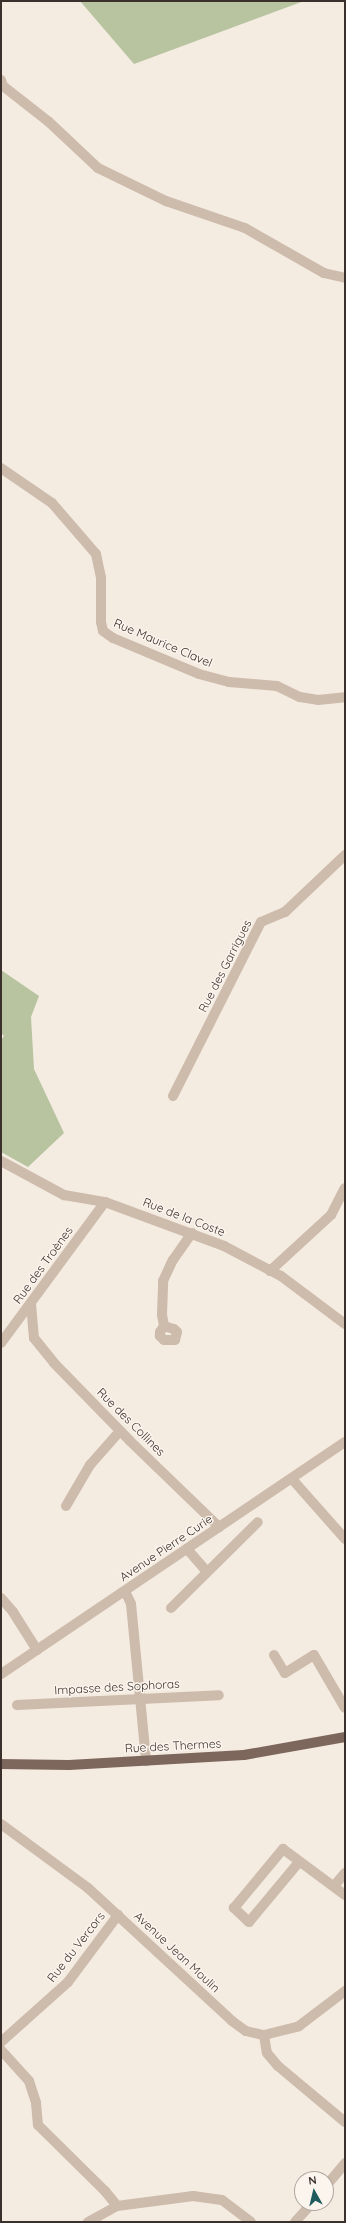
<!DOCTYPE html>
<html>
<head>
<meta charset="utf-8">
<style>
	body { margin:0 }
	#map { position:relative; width:346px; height:2223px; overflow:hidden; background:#f4ebe1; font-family:Quicksand,sans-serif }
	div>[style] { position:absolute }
	.green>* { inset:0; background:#b8c4a0 }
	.minor>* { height:10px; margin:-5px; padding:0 5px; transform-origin:5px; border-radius:5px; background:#cdbbac }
	.major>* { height:10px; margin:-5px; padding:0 5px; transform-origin:5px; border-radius:5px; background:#7d675c }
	span { translate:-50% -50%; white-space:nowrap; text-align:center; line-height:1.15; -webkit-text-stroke:3px #fbf5ee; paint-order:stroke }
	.street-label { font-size:12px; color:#3b302b }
	.frame { position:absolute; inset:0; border:2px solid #3b302b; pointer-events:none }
	.north { position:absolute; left:294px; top:2171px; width:40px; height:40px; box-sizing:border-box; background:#fbf5ee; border:1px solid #aea6a0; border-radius:50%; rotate:352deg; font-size:11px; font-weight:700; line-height:16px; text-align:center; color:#3b302b }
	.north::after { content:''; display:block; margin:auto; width:14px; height:18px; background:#1f5a5e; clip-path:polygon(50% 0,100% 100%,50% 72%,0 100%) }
</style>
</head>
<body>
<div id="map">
	<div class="green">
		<i style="clip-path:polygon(80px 1px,304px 1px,134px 64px)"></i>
		<i style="clip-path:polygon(1px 970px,39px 996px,31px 1017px,34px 1069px,64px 1133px,28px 1167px,1px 1152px,1px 1040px,4px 1036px,1px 1033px)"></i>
	</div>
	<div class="minor">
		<i style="left:1px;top:80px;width:6px;rotate:72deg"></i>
		<i style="left:3px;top:86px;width:58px;rotate:38deg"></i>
		<i style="left:49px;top:122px;width:67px;rotate:43.2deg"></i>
		<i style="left:98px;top:168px;width:76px;rotate:25.9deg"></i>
		<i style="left:166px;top:201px;width:83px;rotate:18.9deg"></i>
		<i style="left:245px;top:228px;width:91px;rotate:29.7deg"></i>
		<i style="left:324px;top:273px;width:22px;rotate:13deg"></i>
		<i style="left:1px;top:468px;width:62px;rotate:34.5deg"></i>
		<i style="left:52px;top:503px;width:67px;rotate:49.2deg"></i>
		<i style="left:96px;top:554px;width:25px;rotate:78deg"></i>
		<i style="left:101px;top:578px;width:44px;rotate:90deg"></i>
		<i style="left:101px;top:622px;width:9px;rotate:77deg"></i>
		<i style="left:103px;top:631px;width:12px;rotate:35deg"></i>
		<i style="left:113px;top:638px;width:93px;rotate:22.7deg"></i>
		<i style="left:199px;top:674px;width:31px;rotate:15deg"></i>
		<i style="left:229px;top:682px;width:48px;rotate:4.8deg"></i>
		<i style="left:277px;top:686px;width:25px;rotate:26deg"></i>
		<i style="left:300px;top:697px;width:18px;rotate:9deg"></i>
		<i style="left:318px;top:700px;width:27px;rotate:-6deg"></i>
		<i style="left:173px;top:1096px;width:195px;rotate:-63.2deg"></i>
		<i style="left:261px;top:922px;width:26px;rotate:-23deg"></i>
		<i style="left:285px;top:912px;width:83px;rotate:-43.5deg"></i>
		<i style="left:1px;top:1161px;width:72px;rotate:28.4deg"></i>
		<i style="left:64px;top:1195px;width:42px;rotate:9.7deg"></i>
		<i style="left:105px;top:1202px;width:127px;rotate:20.3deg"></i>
		<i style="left:224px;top:1246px;width:64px;rotate:27.8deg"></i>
		<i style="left:281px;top:1276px;width:80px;rotate:36.9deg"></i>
		<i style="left:270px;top:1271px;width:83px;rotate:-42.6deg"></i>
		<i style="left:331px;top:1215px;width:30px;rotate:-63deg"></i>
		<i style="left:31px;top:1304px;width:34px;rotate:85deg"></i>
		<i style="left:34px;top:1338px;width:32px;rotate:51deg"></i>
		<i style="left:54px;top:1363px;width:109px;rotate:45.7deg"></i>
		<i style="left:130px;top:1441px;width:124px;rotate:44deg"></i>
		<i style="left:164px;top:1326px;width:10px;rotate:17deg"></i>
		<i style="left:174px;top:1329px;width:4px;rotate:45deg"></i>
		<i style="left:177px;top:1332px;width:8px;rotate:104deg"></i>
		<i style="left:175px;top:1340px;width:11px;rotate:180deg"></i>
		<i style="left:164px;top:1340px;width:6px;rotate:-135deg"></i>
		<i style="left:160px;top:1336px;width:4px;rotate:-90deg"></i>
		<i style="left:160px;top:1332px;width:7px;rotate:-56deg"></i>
		<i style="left:164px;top:1326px;width:11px;rotate:-100deg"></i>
		<i style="left:162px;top:1315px;width:34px;rotate:-88deg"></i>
		<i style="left:163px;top:1281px;width:23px;rotate:-65deg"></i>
		<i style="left:173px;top:1260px;width:33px;rotate:-55deg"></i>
		<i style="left:1px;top:1343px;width:175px;rotate:-53.6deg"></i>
		<i style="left:292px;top:1479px;width:80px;rotate:48.5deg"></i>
		<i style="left:66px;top:1506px;width:48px;rotate:-59.7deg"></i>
		<i style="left:90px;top:1465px;width:45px;rotate:-48.6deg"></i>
		<i style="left:188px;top:1550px;width:28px;rotate:49deg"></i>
		<i style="left:125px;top:1591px;width:14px;rotate:65deg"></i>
		<i style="left:131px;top:1604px;width:158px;rotate:84.5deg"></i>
		<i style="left:1px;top:1598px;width:18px;rotate:49deg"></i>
		<i style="left:13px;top:1612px;width:45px;rotate:57.7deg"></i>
		<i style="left:171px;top:1608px;width:122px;rotate:-44.7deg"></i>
		<i style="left:274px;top:1655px;width:21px;rotate:59deg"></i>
		<i style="left:285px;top:1673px;width:34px;rotate:-32deg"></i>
		<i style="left:314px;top:1655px;width:61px;rotate:59.7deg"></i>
		<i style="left:1px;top:1674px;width:415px;rotate:-34deg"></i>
		<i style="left:17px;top:1705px;width:202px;rotate:-2.8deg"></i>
		<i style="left:1px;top:1824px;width:108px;rotate:36.3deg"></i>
		<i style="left:88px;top:1888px;width:196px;rotate:42.7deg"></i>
		<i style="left:232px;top:2021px;width:17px;rotate:36deg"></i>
		<i style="left:246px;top:2031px;width:18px;rotate:13deg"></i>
		<i style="left:264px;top:2035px;width:36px;rotate:-14deg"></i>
		<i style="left:299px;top:2026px;width:58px;rotate:-37.3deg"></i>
		<i style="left:299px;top:1862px;width:78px;rotate:129.8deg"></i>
		<i style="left:249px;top:1922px;width:21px;rotate:-137deg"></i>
		<i style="left:234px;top:1908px;width:77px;rotate:-50.3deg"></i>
		<i style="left:283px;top:1849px;width:77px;rotate:36.6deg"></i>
		<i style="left:334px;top:1886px;width:17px;rotate:-50deg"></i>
		<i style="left:264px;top:2035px;width:18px;rotate:81deg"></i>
		<i style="left:267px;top:2053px;width:17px;rotate:50deg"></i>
		<i style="left:278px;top:2066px;width:87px;rotate:39.9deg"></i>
		<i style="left:1px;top:2042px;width:90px;rotate:-41.8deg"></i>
		<i style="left:68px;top:1982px;width:84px;rotate:-53.3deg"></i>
		<i style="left:1px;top:2050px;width:42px;rotate:47.9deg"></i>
		<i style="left:29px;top:2081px;width:23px;rotate:72deg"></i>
		<i style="left:36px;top:2103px;width:22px;rotate:85deg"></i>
		<i style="left:38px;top:2125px;width:94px;rotate:44.6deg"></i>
		<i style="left:105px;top:2191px;width:19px;rotate:51deg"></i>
		<i style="left:326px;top:2186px;width:30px;rotate:-50deg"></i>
		<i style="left:88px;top:2222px;width:33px;rotate:-29deg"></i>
		<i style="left:117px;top:2206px;width:77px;rotate:-7.5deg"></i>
		<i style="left:193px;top:2196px;width:29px;rotate:8deg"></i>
		<i style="left:222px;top:2200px;width:36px;rotate:37deg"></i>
		<i style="left:295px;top:2222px;width:25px;rotate:-48deg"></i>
	</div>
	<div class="major">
		<i style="left:1px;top:1764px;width:68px;rotate:0.8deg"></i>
		<i style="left:69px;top:1765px;width:175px;rotate:-3.3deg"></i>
		<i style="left:244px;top:1755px;width:103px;rotate:-10.1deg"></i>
	</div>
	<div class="street-label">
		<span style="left:163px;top:643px;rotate:23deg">Rue Maurice Clavel</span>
		<span style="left:225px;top:966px;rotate:-63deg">Rue des Garrigues</span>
		<span style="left:184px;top:1217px;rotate:21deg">Rue de la Coste</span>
		<span style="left:43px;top:1265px;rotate:-54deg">Rue des Troènes</span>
		<span style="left:131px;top:1422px;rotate:45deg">Rue des Collines</span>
		<span style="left:166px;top:1548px;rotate:-34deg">Avenue Pierre Curie</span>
		<span style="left:117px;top:1687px;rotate:-3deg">Impasse des Sophoras</span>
		<span style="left:173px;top:1746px;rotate:-3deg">Rue des Thermes</span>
		<span style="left:76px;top:1947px;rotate:-52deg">Rue du Vercors</span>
		<span style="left:177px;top:1952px;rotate:43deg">Avenue Jean Moulin</span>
	</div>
	<div class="frame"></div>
	<div class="north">N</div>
</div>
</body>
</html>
